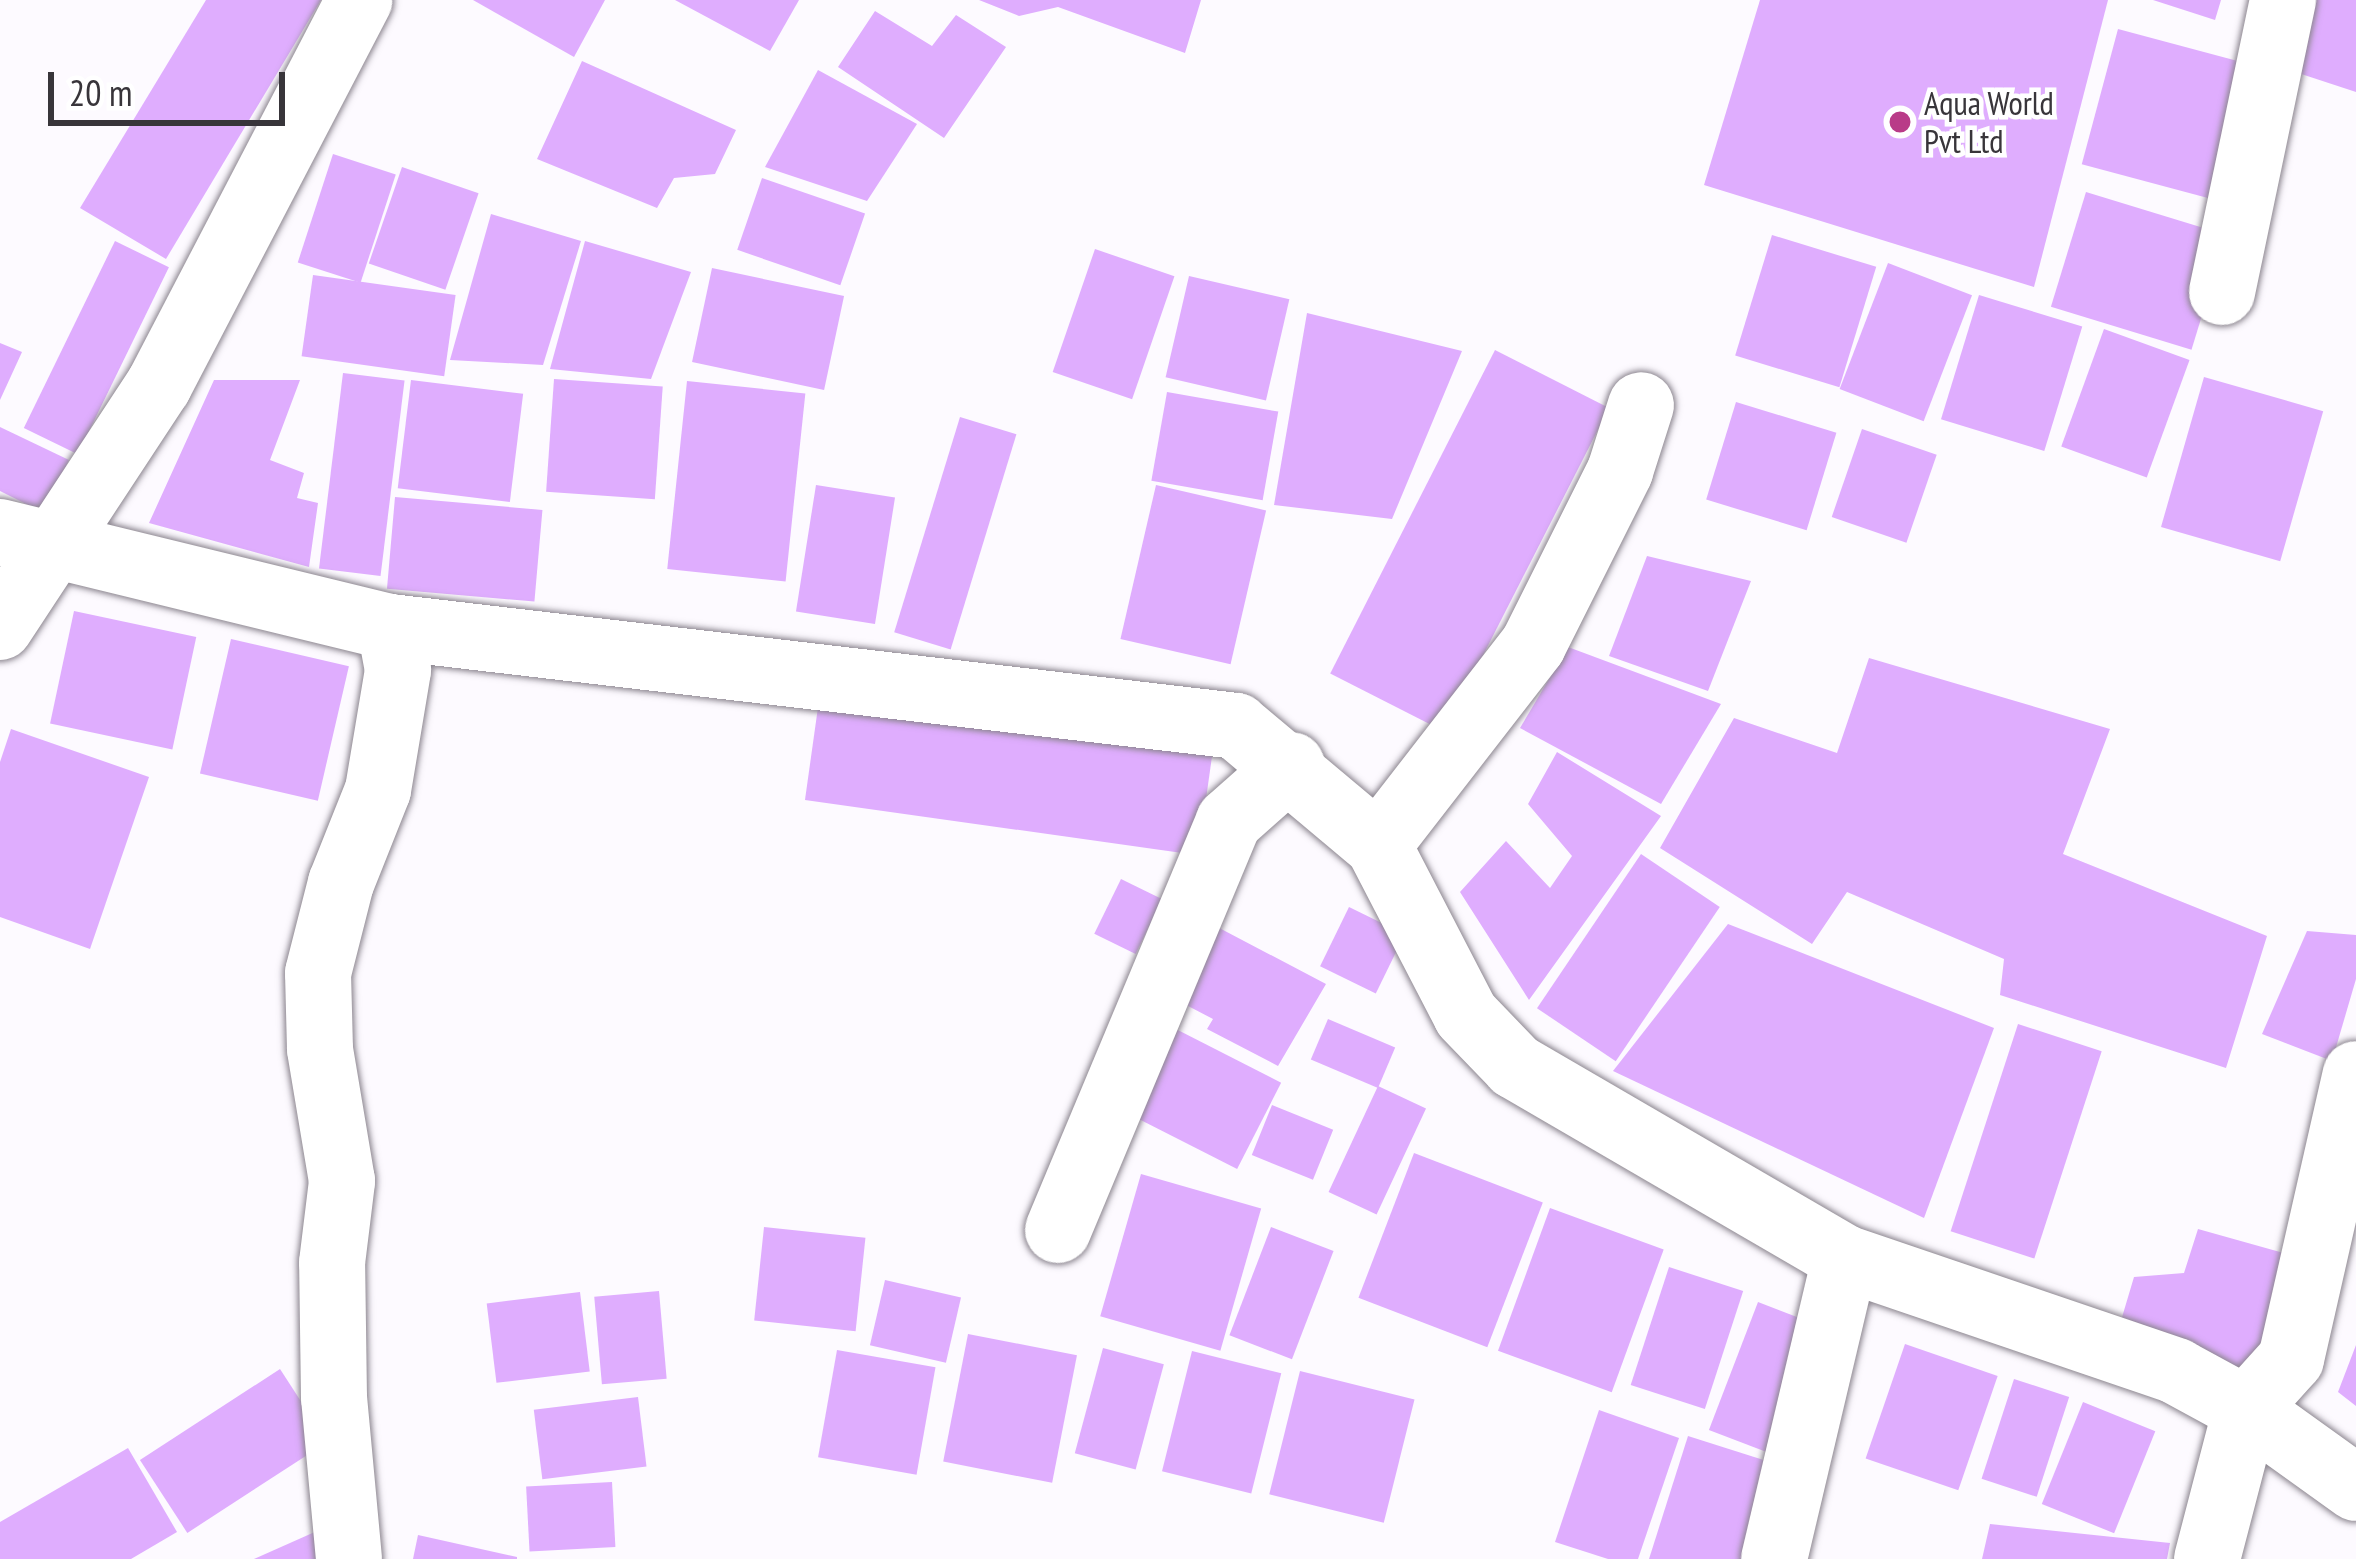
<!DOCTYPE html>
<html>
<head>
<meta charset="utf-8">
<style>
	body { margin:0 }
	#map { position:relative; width:2356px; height:1559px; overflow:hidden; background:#fdfaff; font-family:"PT Sans Narrow",sans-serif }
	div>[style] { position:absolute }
	.building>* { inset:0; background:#dfadfe; transform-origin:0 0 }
	.roads { filter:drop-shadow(0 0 3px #8c8690) drop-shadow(0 0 3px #8c8690) }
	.street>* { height:66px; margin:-33px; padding:0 33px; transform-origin:33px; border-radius:33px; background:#fff }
	.dots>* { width:33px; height:33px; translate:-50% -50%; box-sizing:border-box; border:6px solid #fff; border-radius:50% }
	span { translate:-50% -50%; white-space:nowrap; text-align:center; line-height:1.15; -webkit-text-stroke:9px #fff; paint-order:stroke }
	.poi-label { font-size:33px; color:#38353a }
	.left { translate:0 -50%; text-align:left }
	.scale { position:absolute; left:48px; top:72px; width:237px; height:54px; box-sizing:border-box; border:6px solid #38353a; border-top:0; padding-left:15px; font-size:36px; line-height:42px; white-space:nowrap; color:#38353a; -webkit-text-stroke:9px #fff; paint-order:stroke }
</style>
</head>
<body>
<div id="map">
	<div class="building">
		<i style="clip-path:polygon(206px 0,321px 0,166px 259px,80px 208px)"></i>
		<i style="clip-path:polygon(473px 0,605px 0,574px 57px)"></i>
		<i style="clip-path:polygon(675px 0,799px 0,770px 51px)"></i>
		<i style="clip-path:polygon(979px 0,1201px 0,1185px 53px,1058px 7px,1019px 16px)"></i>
		<i style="clip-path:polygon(1760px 0,2108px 0,2034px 287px,1704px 185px)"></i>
		<i style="clip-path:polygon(2153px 0,2221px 0,2215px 20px)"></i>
		<i style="clip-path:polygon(2312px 0,2356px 0,2356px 92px,2289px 70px)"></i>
		<i style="clip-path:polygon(875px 11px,932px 46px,956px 15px,1006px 47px,944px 138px,838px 67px)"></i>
		<i style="left:2118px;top:29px;width:147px;height:140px;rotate:15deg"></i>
		<i style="clip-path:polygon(582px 61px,736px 130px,715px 174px,674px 178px,657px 208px,537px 159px)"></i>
		<i style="clip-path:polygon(818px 70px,917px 124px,867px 201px,765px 167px)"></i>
		<i style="left:333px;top:154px;width:66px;height:114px;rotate:18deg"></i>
		<i style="left:402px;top:167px;width:81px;height:102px;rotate:19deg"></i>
		<i style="left:762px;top:178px;width:109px;height:76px;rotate:19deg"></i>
		<i style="left:2086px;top:192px;width:147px;height:120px;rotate:17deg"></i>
		<i style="clip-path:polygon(491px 214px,581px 241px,543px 365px,450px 360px)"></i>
		<i style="left:1772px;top:235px;width:109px;height:126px;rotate:17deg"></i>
		<i style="left:115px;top:241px;width:60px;height:208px;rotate:26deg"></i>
		<i style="clip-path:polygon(585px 241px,691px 272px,651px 379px,550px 369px)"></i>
		<i style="left:1095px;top:249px;width:84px;height:130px;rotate:19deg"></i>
		<i style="left:1888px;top:263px;width:90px;height:135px;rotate:21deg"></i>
		<i style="left:712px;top:268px;width:135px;height:96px;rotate:12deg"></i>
		<i style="left:313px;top:275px;width:144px;height:82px;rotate:8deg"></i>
		<i style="left:1189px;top:276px;width:103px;height:104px;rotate:13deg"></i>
		<i style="left:1979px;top:295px;width:108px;height:130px;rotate:17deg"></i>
		<i style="clip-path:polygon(1307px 313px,1462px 351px,1392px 519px,1274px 505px)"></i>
		<i style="left:2104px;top:329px;width:91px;height:125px;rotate:20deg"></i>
		<i style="clip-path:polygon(0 343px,22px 352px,0 400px)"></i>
		<i style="left:1495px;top:350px;width:128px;height:363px;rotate:27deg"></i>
		<i style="left:343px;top:373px;width:62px;height:197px;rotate:7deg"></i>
		<i style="left:2204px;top:377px;width:124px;height:156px;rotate:16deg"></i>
		<i style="left:554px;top:379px;width:109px;height:113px;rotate:4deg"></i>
		<i style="clip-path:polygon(214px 380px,300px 380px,270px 460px,304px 473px,297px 498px,318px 503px,309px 567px,149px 523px)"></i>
		<i style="left:411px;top:380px;width:113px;height:109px;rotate:7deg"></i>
		<i style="left:687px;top:381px;width:119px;height:189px;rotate:6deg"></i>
		<i style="left:1167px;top:392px;width:113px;height:90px;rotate:10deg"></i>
		<i style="left:1736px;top:402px;width:105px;height:102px;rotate:17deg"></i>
		<i style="left:960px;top:417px;width:59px;height:225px;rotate:17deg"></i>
		<i style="clip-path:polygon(0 427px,69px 460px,44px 513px,0 491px)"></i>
		<i style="left:1862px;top:429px;width:79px;height:93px;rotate:19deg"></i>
		<i style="left:816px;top:485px;width:80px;height:128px;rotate:9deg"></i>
		<i style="left:1156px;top:485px;width:113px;height:158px;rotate:13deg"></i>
		<i style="left:395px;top:497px;width:148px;height:92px;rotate:5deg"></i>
		<i style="clip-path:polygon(1647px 556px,1751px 581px,1708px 691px,1609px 656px)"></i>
		<i style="left:74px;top:611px;width:125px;height:115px;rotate:12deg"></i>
		<i style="left:231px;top:639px;width:121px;height:138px;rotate:13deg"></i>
		<i style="clip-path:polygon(1568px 647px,1721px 704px,1661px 804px,1520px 728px)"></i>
		<i style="clip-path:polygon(1869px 658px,2110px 729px,2063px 854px,2267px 936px,2226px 1068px,2000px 995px,2004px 959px,1847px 892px,1812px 944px,1660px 848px,1734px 718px,1837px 753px)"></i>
		<i style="left:820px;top:693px;width:397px;height:108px;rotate:8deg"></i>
		<i style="clip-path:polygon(11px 729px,149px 777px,90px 949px,0 917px,0 762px)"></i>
		<i style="clip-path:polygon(1557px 752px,1661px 816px,1529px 1000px,1460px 892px,1506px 841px,1550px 888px,1572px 856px,1528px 804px)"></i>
		<i style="left:1641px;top:854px;width:95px;height:186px;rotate:34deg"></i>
		<i style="left:1121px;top:879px;width:46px;height:61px;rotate:26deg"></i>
		<i style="left:1349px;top:907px;width:62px;height:66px;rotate:26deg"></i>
		<i style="clip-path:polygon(1206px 921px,1326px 984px,1278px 1066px,1207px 1029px,1213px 1019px,1167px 995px)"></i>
		<i style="clip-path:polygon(1728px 924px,1994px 1028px,1924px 1218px,1613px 1071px)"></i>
		<i style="clip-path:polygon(2307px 931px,2356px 935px,2356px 979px,2332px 1061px,2262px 1034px)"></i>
		<i style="left:1328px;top:1019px;width:73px;height:44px;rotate:23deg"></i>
		<i style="left:2018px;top:1024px;width:88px;height:218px;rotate:18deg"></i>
		<i style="left:1168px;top:1025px;width:127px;height:97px;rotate:27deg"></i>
		<i style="left:1378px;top:1086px;width:53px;height:117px;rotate:25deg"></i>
		<i style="left:1272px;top:1105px;width:66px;height:54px;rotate:22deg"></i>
		<i style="left:1414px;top:1153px;width:138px;height:155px;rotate:21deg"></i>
		<i style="left:1141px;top:1174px;width:125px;height:148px;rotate:16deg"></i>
		<i style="left:1550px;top:1208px;width:121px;height:152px;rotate:20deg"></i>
		<i style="left:764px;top:1227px;width:102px;height:94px;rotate:6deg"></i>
		<i style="left:1271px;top:1227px;width:67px;height:116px;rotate:21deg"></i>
		<i style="clip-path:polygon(2198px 1229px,2294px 1256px,2257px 1376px,2117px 1334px,2134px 1277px,2184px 1273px)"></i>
		<i style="left:1669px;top:1267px;width:78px;height:124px;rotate:18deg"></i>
		<i style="left:885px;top:1280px;width:78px;height:67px;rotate:13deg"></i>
		<i style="left:659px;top:1291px;width:88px;height:65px;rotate:85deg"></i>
		<i style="left:580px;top:1292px;width:80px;height:94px;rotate:83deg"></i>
		<i style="left:1758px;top:1302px;width:75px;height:137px;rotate:21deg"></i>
		<i style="left:968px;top:1334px;width:111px;height:130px;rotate:11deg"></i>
		<i style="left:1905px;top:1344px;width:98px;height:121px;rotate:19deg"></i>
		<i style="clip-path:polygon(2356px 1345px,2356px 1406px,2338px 1392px)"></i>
		<i style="left:1103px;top:1348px;width:63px;height:109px;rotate:15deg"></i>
		<i style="left:837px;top:1350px;width:100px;height:109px;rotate:10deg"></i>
		<i style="left:1192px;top:1351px;width:92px;height:124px;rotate:14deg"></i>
		<i style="left:280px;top:1369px;width:87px;height:167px;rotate:57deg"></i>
		<i style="left:1300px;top:1371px;width:118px;height:127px;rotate:14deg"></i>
		<i style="left:2014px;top:1379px;width:58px;height:105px;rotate:18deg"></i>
		<i style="left:638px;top:1397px;width:70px;height:105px;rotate:83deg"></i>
		<i style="left:2083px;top:1402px;width:78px;height:110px;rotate:22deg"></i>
		<i style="clip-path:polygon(1599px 1410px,1679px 1438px,1638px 1559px,1608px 1559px,1555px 1542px)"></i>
		<i style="clip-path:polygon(1688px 1436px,1773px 1463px,1743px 1559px,1649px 1559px)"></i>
		<i style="clip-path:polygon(128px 1448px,177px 1532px,131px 1559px,0 1559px,0 1522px)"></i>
		<i style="left:612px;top:1482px;width:65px;height:86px;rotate:87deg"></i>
		<i style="clip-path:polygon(335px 1523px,336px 1559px,254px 1559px)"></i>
		<i style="clip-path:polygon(1990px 1524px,2170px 1543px,2167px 1559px,1982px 1559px)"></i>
		<i style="clip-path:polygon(418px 1535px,517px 1557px,517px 1559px,413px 1559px)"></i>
	</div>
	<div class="roads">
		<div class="street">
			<i style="left:2222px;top:292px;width:298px;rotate:-78.2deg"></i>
			<i style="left:0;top:532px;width:401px;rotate:13.7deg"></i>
			<i style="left:390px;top:627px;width:852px;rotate:6.67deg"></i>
			<i style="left:1236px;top:726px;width:185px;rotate:40deg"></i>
			<i style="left:1378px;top:845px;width:191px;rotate:62.6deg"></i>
			<i style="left:1466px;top:1015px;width:71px;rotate:46.1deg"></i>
			<i style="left:1515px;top:1066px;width:382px;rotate:30.2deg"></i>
			<i style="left:1845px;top:1258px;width:350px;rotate:18.8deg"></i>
			<i style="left:2176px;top:1371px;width:80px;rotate:28.5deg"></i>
			<i style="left:2246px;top:1409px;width:135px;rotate:35.7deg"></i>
			<i style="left:0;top:627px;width:290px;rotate:-56.7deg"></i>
			<i style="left:159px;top:385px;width:434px;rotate:-62.5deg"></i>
			<i style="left:1378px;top:845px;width:253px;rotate:-52.2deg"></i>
			<i style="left:1533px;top:645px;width:195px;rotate:-63.4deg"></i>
			<i style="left:1620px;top:471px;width:69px;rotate:-72.3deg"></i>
			<i style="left:1058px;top:1230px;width:443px;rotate:-67.3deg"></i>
			<i style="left:1229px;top:821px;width:84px;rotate:-41.6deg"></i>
			<i style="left:349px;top:1559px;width:162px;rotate:-95.3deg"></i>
			<i style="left:334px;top:1398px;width:135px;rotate:-90.8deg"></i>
			<i style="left:332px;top:1263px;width:83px;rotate:-83deg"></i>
			<i style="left:342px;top:1181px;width:134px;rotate:-99.5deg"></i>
			<i style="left:320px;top:1049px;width:76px;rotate:-91.5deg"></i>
			<i style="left:318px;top:973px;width:93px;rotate:-75.7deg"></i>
			<i style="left:341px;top:883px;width:100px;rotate:-68.3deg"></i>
			<i style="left:378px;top:790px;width:122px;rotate:-80.5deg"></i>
			<i style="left:398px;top:670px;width:44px;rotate:-100.5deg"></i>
			<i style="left:1774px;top:1559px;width:309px;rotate:-76.7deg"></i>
			<i style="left:2207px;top:1559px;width:155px;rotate:-75.4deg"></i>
			<i style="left:2246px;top:1409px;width:67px;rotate:-48deg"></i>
			<i style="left:2291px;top:1359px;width:292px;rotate:-77.2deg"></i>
		</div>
	</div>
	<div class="dots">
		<i style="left:1900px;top:122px;background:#b93b88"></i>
	</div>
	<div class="poi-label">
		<span class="left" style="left:1924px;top:122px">Aqua World<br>Pvt Ltd</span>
	</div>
	<div class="scale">20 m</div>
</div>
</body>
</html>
